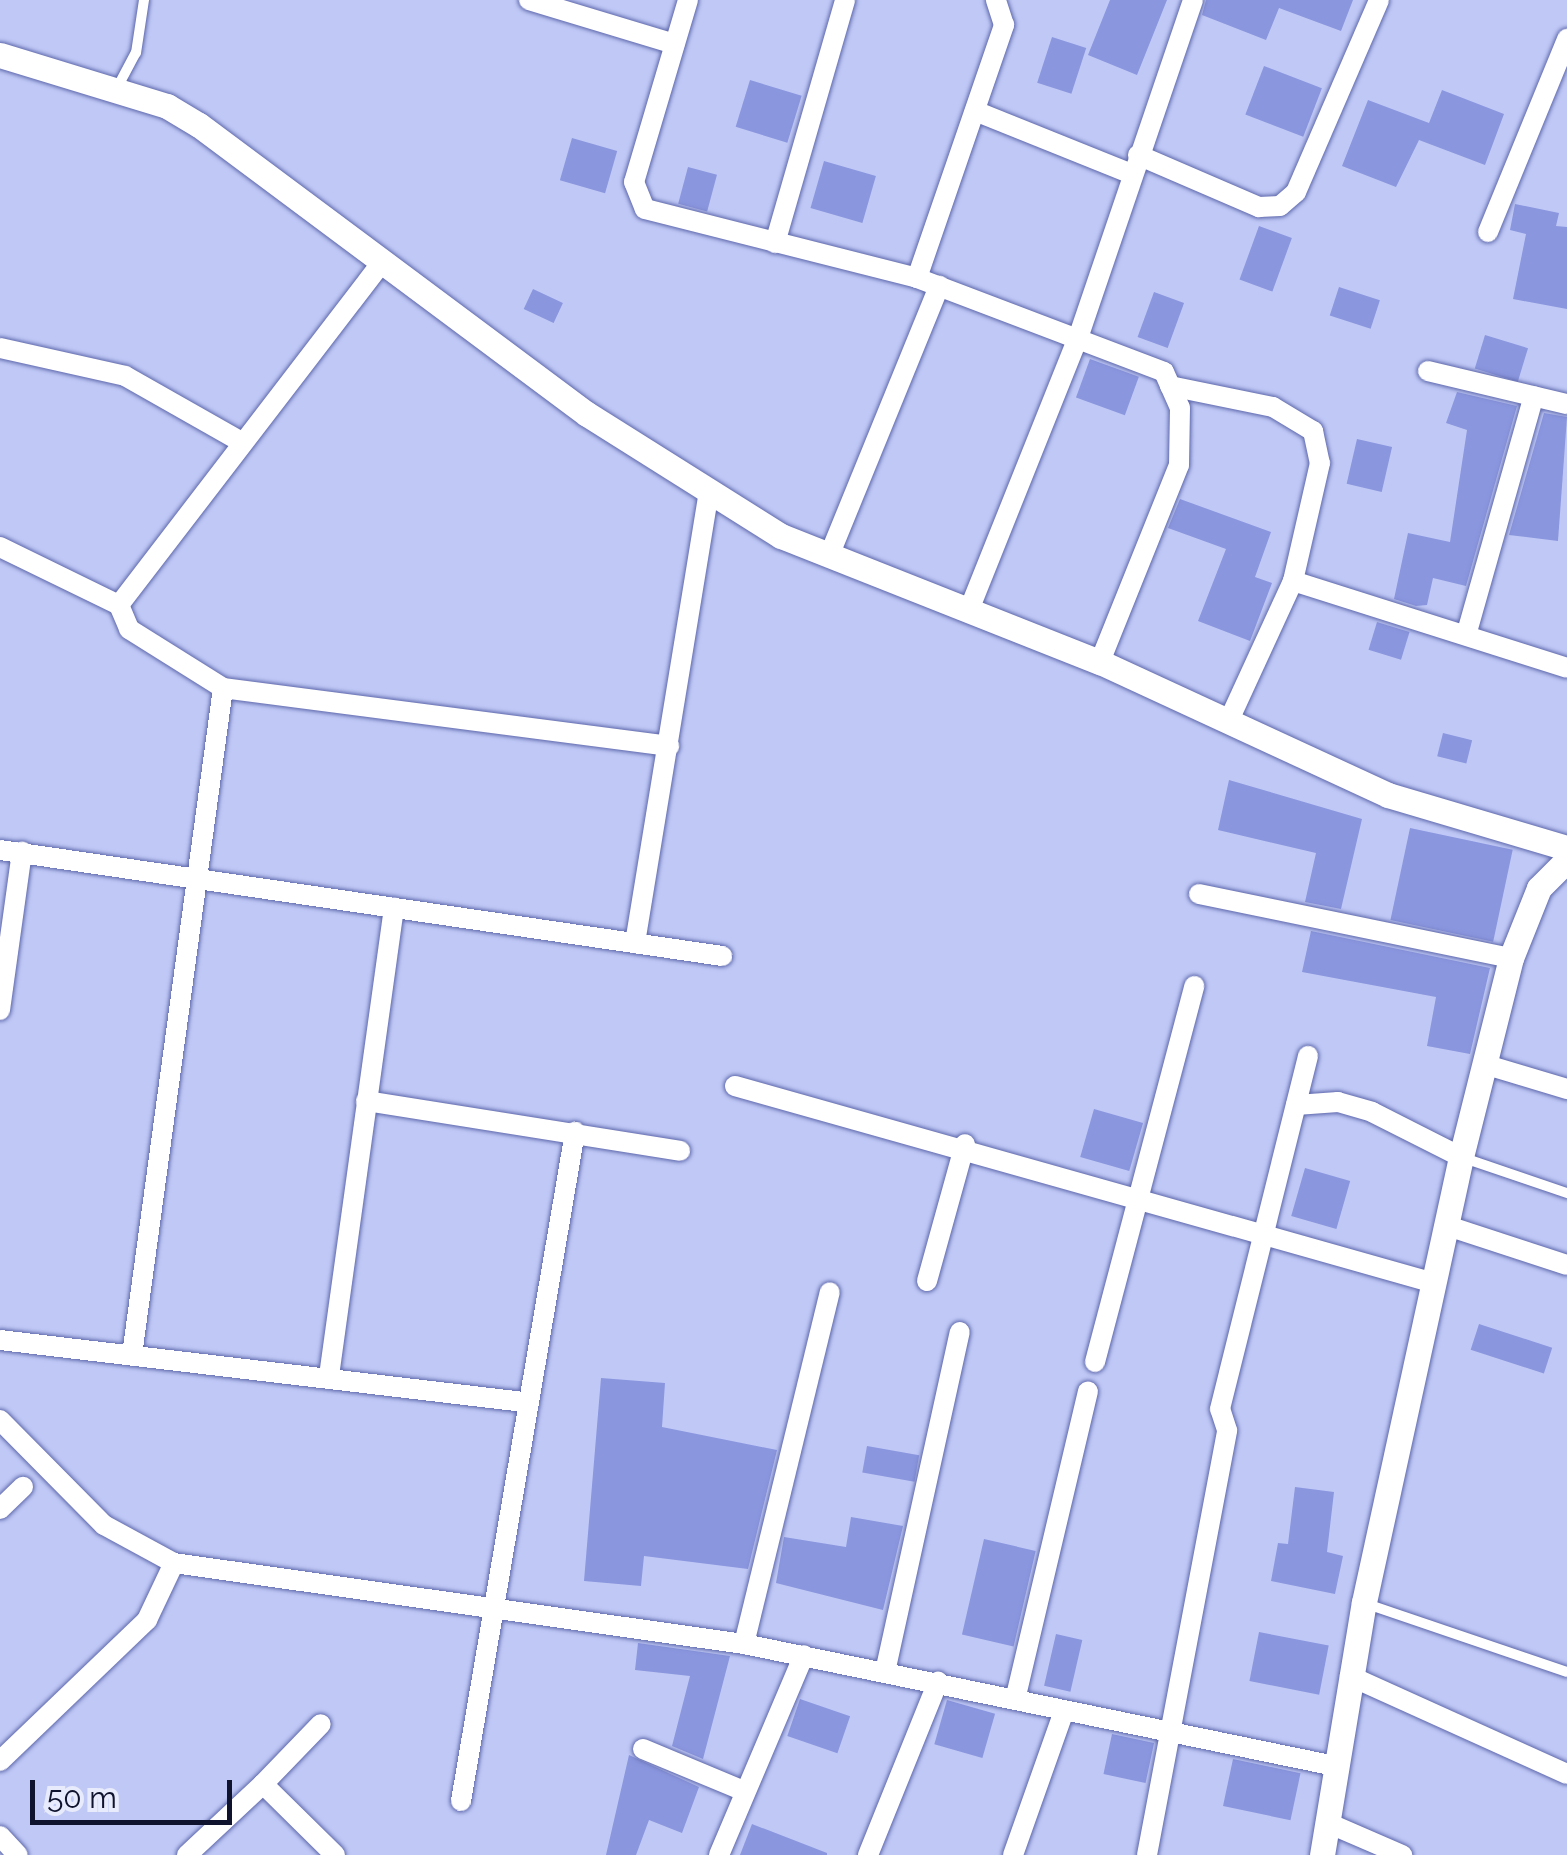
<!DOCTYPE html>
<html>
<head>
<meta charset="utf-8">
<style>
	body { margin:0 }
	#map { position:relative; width:1567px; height:1855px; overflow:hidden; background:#c0c9f6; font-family:Raleway,sans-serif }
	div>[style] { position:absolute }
	.building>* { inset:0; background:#8a96de; transform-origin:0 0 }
	.roads { filter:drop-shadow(0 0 2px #5d67ab) drop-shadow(0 0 2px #5d67ab) }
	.service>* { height:10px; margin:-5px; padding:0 5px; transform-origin:5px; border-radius:5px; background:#fff }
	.minor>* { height:20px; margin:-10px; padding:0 10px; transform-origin:10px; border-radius:10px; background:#fff }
	.tertiary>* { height:25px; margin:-12.5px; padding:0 12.5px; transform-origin:12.5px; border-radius:12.5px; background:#fff }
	span { translate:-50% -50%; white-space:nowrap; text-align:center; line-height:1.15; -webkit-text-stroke:8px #e8ebfb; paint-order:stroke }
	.scale { position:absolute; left:30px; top:1780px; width:202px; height:45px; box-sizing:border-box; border:5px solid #10132e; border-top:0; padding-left:12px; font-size:30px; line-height:35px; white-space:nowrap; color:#10132e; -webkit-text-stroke:8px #e8ebfb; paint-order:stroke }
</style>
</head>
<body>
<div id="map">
	<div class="building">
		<i style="clip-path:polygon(1110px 0,1167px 0,1137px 75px,1088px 55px)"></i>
		<i style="clip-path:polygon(1206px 0,1353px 0,1341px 31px,1279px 8px,1266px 40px,1202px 15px)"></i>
		<i style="left:1052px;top:37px;width:36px;height:48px;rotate:18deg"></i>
		<i style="left:1264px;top:66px;width:62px;height:52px;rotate:21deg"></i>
		<i style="left:750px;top:80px;width:54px;height:49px;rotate:17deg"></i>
		<i style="clip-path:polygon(1442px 90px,1504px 114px,1485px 165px,1419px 140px,1396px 187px,1342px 166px,1368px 100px,1429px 123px)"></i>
		<i style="left:572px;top:138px;width:47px;height:44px;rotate:16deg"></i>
		<i style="left:824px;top:161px;width:54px;height:49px;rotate:16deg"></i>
		<i style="left:688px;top:167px;width:30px;height:38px;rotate:15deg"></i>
		<i style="clip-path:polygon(1515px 204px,1559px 213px,1556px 226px,1567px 227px,1567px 309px,1513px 299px,1526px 234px,1510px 230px)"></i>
		<i style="left:1259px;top:226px;width:35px;height:57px;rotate:20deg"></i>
		<i style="left:1339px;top:287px;width:43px;height:30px;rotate:18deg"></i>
		<i style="left:533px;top:289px;width:33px;height:22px;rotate:25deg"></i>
		<i style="left:1154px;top:292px;width:32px;height:48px;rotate:20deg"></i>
		<i style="left:1485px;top:335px;width:45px;height:35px;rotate:17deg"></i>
		<i style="left:1090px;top:359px;width:52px;height:41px;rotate:20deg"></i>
		<i style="clip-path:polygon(1457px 392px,1517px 406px,1466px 586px,1433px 578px,1427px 605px,1416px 606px,1394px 599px,1408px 533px,1450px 542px,1467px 430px,1446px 423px)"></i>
		<i style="clip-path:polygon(1544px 413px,1567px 417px,1558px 541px,1509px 535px)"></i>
		<i style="left:1357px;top:439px;width:36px;height:46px;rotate:13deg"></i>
		<i style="clip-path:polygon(1180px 499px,1271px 532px,1255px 577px,1272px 583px,1250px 641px,1198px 621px,1226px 549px,1168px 528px)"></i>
		<i style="left:1377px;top:622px;width:34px;height:29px;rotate:17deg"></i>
		<i style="left:1443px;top:733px;width:30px;height:24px;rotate:14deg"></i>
		<i style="clip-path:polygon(1229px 780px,1362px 819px,1341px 909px,1305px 902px,1316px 853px,1218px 830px)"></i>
		<i style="left:1410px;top:828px;width:105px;height:94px;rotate:12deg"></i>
		<i style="clip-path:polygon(1311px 931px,1490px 968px,1470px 1054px,1427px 1046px,1436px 997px,1302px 972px)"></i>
		<i style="left:1094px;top:1109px;width:51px;height:50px;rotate:16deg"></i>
		<i style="left:1305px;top:1168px;width:47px;height:50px;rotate:16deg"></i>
		<i style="left:1479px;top:1324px;width:77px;height:27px;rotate:18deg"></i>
		<i style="clip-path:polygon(601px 1378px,665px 1383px,662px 1427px,777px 1450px,748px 1569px,644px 1556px,641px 1586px,584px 1581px)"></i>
		<i style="left:867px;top:1446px;width:53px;height:27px;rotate:10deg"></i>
		<i style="clip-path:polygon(1295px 1487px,1334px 1492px,1327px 1552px,1343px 1556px,1335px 1594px,1271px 1581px,1278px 1543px,1288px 1544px)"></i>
		<i style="clip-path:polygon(851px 1517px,903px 1526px,883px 1610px,776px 1583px,784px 1537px,846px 1547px)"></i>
		<i style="left:984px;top:1539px;width:53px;height:98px;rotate:13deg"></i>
		<i style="left:1259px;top:1632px;width:71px;height:50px;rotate:11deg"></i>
		<i style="left:1056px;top:1634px;width:27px;height:53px;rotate:13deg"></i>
		<i style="clip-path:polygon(638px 1643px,730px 1656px,703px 1759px,672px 1746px,690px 1676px,635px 1670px)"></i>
		<i style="left:800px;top:1699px;width:53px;height:39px;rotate:19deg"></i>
		<i style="left:947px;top:1700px;width:50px;height:46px;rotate:16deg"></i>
		<i style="left:1112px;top:1734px;width:43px;height:41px;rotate:12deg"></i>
		<i style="clip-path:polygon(629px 1755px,699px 1787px,682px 1833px,649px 1820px,636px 1855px,606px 1855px)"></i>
		<i style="left:1233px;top:1759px;width:69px;height:48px;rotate:12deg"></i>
		<i style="clip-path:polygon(752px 1824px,827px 1853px,827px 1855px,740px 1855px)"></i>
	</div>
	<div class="roads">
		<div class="service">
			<i style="left:117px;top:88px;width:40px;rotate:-62deg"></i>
			<i style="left:136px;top:53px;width:54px;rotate:-81.4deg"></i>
			<i style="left:1464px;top:1158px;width:109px;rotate:18.8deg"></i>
			<i style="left:1364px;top:1603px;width:214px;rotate:18.8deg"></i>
		</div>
		<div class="minor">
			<i style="left:529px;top:0;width:152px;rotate:16.8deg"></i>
			<i style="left:688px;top:0;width:190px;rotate:106.5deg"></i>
			<i style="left:634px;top:182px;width:29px;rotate:68deg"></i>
			<i style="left:645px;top:209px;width:281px;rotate:14.2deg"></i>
			<i style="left:917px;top:278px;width:264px;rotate:20.8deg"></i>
			<i style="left:1164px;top:372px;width:39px;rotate:66deg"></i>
			<i style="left:1180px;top:408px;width:57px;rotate:91deg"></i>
			<i style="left:1179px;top:465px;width:212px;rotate:111.9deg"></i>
			<i style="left:975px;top:111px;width:169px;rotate:21.9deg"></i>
			<i style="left:1138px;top:155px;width:132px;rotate:23.3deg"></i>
			<i style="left:1259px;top:207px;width:21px;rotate:-3deg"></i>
			<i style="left:1280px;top:206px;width:21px;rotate:-41deg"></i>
			<i style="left:1296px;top:192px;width:209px;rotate:-66.6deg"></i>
			<i style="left:1488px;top:232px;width:209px;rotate:-67.7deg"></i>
			<i style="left:775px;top:243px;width:253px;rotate:-73.9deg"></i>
			<i style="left:917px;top:278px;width:268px;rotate:-71deg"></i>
			<i style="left:1004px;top:25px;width:26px;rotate:-108deg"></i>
			<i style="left:0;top:348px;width:128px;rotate:12.6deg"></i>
			<i style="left:125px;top:376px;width:132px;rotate:29.5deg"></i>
			<i style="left:1428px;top:371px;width:143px;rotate:13.4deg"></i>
			<i style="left:1170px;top:386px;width:105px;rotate:11.5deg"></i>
			<i style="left:1273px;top:407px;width:47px;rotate:31deg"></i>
			<i style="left:1313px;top:431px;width:33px;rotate:78deg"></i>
			<i style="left:1320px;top:463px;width:121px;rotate:102.9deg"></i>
			<i style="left:1293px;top:581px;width:155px;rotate:114.7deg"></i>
			<i style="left:0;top:547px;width:132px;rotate:26deg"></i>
			<i style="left:119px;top:605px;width:26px;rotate:67deg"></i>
			<i style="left:129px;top:629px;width:111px;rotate:32.1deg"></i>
			<i style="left:223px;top:688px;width:450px;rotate:7.4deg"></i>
			<i style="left:829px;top:556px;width:292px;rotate:-67.8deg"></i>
			<i style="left:1293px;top:581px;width:287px;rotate:17.6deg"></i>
			<i style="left:119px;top:605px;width:434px;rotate:-52.5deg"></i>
			<i style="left:969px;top:610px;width:293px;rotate:-68.2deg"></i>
			<i style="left:1078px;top:338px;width:357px;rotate:-71.2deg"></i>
			<i style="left:1467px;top:632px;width:245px;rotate:-74.2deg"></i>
			<i style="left:0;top:850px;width:730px;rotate:8.35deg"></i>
			<i style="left:1199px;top:894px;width:318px;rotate:11.6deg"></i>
			<i style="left:635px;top:943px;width:458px;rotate:-80.7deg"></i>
			<i style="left:0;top:1010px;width:160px;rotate:-82.1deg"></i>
			<i style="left:1487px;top:1065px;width:84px;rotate:16.7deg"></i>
			<i style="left:735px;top:1086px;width:723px;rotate:15.73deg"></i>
			<i style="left:366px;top:1101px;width:318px;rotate:9deg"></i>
			<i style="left:1296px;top:1105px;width:42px;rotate:-4.1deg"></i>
			<i style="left:1338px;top:1102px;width:35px;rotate:16deg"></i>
			<i style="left:1372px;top:1112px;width:100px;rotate:26.8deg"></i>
			<i style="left:1445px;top:1225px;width:128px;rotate:18.2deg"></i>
			<i style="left:927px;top:1281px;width:142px;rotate:-74.5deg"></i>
			<i style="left:0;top:1340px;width:528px;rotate:6.75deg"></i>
			<i style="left:132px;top:1355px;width:673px;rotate:-82.23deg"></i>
			<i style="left:1095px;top:1362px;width:389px;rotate:-75.2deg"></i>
			<i style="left:329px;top:1376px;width:473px;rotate:-82.1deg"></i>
			<i style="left:0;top:1420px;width:148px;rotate:45.3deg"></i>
			<i style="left:104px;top:1525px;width:80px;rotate:28.5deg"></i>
			<i style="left:174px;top:1563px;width:576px;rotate:8.09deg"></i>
			<i style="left:744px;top:1644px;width:603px;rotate:11.66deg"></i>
			<i style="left:0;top:1509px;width:32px;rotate:-44deg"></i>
			<i style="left:744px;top:1644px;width:362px;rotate:-76.3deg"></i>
			<i style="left:885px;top:1672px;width:348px;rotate:-77.6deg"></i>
			<i style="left:1350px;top:1676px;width:238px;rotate:24.3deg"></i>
			<i style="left:1015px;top:1700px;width:317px;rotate:-76.7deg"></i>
			<i style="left:643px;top:1749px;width:109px;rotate:22.6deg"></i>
			<i style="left:0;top:1761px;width:204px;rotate:-43.8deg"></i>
			<i style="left:147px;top:1620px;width:63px;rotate:-64.7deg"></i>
			<i style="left:263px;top:1784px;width:83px;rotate:-46deg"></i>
			<i style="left:461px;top:1801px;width:679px;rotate:-80.33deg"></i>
			<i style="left:1328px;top:1823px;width:81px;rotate:23.4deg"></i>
			<i style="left:0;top:1836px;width:26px;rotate:47deg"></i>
			<i style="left:187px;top:1855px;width:104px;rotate:-43.1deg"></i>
			<i style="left:263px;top:1784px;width:101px;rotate:44.6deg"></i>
			<i style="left:719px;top:1855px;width:217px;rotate:-67deg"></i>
			<i style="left:868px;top:1855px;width:187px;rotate:-68deg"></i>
			<i style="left:1013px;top:1855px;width:153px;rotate:-70.5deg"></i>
			<i style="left:1147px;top:1855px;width:432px;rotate:-79.3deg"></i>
			<i style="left:1227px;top:1430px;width:22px;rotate:-108deg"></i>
			<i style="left:1220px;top:1409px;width:364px;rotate:-76deg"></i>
		</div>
		<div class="tertiary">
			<i style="left:0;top:55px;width:175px;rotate:17deg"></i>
			<i style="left:167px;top:106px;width:37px;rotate:31deg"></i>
			<i style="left:199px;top:125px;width:484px;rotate:36.7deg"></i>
			<i style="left:587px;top:414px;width:229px;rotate:32.2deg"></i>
			<i style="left:781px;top:536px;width:343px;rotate:21.6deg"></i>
			<i style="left:1100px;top:662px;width:317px;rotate:24.8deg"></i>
			<i style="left:1388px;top:795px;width:187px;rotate:16.5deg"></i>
			<i style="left:1322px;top:1855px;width:256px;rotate:-80.6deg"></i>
			<i style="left:1364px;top:1602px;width:455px;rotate:-77.7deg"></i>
			<i style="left:1461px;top:1157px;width:205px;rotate:-75.9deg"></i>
			<i style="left:1511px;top:958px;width:75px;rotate:-68.2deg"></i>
			<i style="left:1539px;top:888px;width:40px;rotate:-45deg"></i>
		</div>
	</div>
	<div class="scale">50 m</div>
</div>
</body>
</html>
